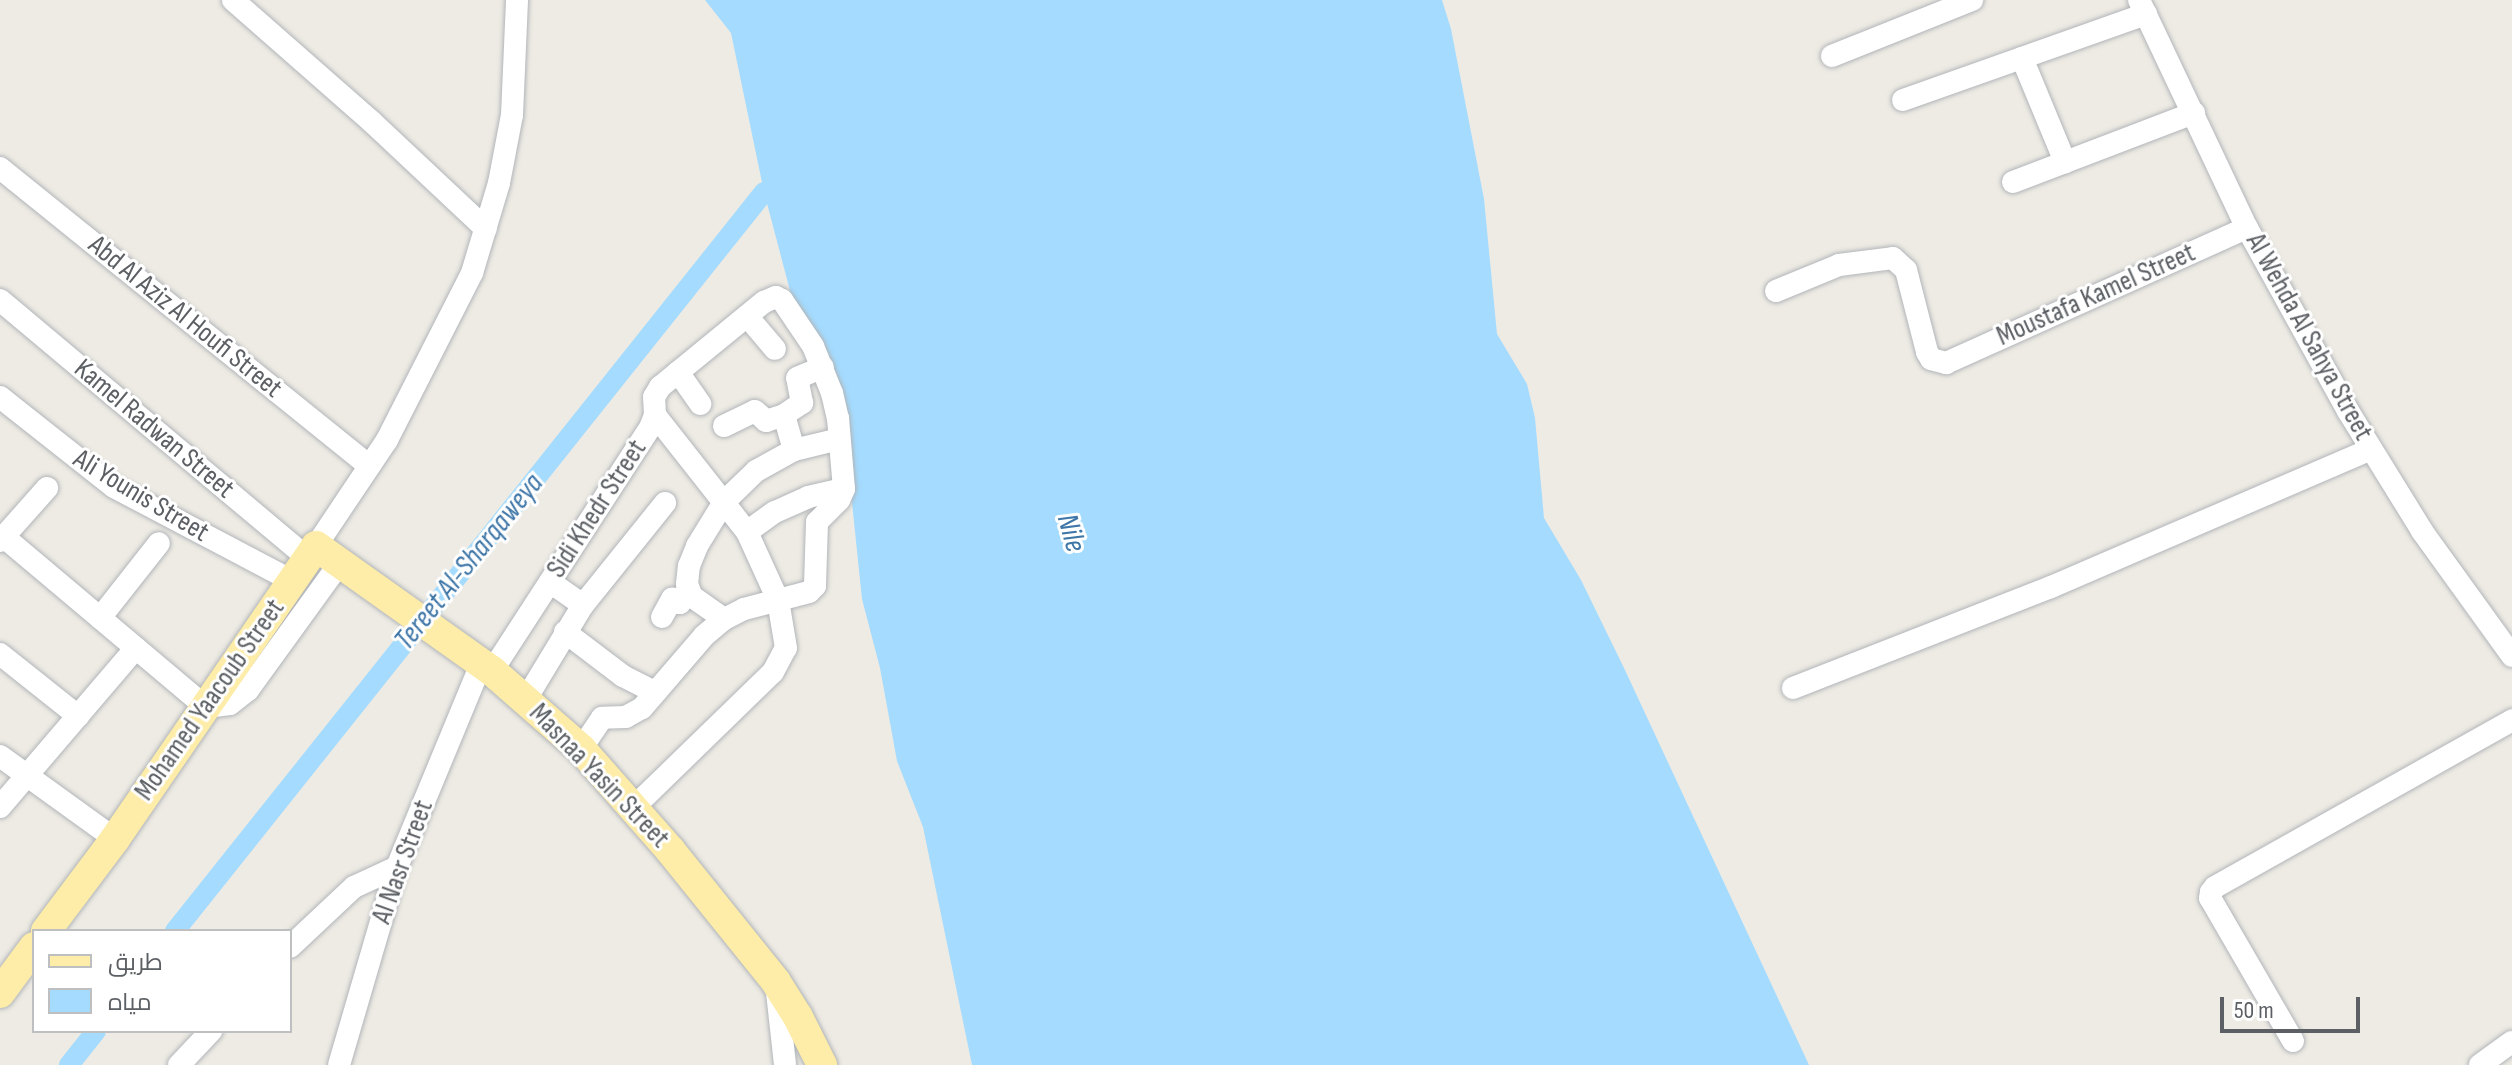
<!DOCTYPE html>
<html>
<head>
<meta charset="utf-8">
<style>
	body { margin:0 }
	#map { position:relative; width:2512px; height:1065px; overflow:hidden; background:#eeebe4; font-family:"Sofia Sans Condensed",Cairo,sans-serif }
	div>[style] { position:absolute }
	.water>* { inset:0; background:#a4dbfe }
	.canal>* { height:20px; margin:-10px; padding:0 10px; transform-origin:10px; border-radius:10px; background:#a4dbfe }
	.roads { filter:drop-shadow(0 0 2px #b1b5b9) drop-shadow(0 0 2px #b1b5b9) }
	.minor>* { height:22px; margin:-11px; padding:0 11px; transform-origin:11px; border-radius:11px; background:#fff }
	.major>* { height:30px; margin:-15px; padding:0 15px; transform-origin:15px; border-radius:15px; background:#feeca9 }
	span { translate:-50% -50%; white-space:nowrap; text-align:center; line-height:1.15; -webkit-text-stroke:6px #fff; paint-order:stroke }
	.street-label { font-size:28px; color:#5c6064 }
	.water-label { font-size:30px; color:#3e76a7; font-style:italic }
	.legend { position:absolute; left:32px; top:929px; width:260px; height:104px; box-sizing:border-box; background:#fff; border:2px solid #bebfc1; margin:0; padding:10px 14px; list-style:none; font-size:24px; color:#5c6064 }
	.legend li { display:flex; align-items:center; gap:16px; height:40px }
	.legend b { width:40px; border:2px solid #bebfc1 }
	.scale { position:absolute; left:2220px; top:997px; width:140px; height:36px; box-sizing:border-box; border:4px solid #5c6064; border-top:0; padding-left:10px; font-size:24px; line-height:28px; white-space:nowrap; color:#5c6064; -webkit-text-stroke:6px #fff; paint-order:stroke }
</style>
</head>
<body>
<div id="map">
	<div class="water">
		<i style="clip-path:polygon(705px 0,1442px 0,1451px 29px,1484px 199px,1497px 334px,1527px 384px,1535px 418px,1544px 518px,1581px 580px,1624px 668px,1809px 1065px,972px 1065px,923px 827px,897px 761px,880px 668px,862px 599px,843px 416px,829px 356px,793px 302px,764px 192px,731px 33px)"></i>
	</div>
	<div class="canal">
		<i style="left:175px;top:931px;width:945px;rotate:-51.44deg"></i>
		<i style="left:69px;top:1065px;width:43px;rotate:-51.5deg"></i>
	</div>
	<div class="roads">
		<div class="minor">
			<i style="left:233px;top:0;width:185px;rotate:41.3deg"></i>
			<i style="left:372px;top:122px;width:156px;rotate:43.2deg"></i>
			<i style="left:2139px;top:0;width:252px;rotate:64.7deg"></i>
			<i style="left:2247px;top:228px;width:209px;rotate:61.1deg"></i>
			<i style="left:2348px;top:411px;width:141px;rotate:58.3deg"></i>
			<i style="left:2422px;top:531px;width:154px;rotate:54.2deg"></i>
			<i style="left:1832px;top:56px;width:151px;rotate:-21.8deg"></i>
			<i style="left:2022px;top:58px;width:113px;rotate:67.5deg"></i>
			<i style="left:1903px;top:100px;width:258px;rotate:-19.5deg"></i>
			<i style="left:0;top:168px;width:474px;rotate:38.9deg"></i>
			<i style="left:2013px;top:182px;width:194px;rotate:-20.9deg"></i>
			<i style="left:1776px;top:291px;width:68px;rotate:-22.4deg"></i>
			<i style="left:1839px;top:265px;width:54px;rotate:-7.4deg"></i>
			<i style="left:1893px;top:258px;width:18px;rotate:43deg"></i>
			<i style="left:1906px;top:270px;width:85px;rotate:75.6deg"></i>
			<i style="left:1927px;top:352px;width:8px;rotate:60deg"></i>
			<i style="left:1931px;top:359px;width:16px;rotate:15deg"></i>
			<i style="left:1946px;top:363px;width:330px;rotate:-24.2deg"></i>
			<i style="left:0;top:300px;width:402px;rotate:40deg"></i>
			<i style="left:747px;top:316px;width:43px;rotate:49.7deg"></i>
			<i style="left:678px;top:372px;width:39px;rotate:55deg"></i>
			<i style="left:0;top:397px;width:145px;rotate:38.3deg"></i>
			<i style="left:114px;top:487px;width:201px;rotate:27.8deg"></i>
			<i style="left:724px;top:426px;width:34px;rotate:-26deg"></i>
			<i style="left:755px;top:411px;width:15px;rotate:42deg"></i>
			<i style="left:766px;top:421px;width:19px;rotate:-18deg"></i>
			<i style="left:794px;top:450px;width:36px;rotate:-106deg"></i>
			<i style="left:784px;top:415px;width:22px;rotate:-34deg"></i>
			<i style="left:802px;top:403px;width:25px;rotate:-101deg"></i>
			<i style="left:797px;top:378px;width:28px;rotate:-23deg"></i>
			<i style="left:747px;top:532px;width:34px;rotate:-36deg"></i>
			<i style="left:775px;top:512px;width:36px;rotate:-24deg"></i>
			<i style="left:808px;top:497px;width:37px;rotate:-13deg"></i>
			<i style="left:4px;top:537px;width:264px;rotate:40.1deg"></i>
			<i style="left:206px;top:707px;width:24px;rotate:-7deg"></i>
			<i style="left:230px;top:704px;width:23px;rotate:-38deg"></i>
			<i style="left:248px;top:690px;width:157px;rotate:-54.1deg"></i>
			<i style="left:0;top:541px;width:71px;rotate:-48.4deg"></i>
			<i style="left:316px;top:546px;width:128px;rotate:-56.2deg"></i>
			<i style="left:387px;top:440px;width:187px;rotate:-63deg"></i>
			<i style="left:472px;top:273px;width:94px;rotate:-73.3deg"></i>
			<i style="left:499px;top:183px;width:69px;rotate:-79.2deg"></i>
			<i style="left:512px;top:115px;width:115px;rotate:-87.5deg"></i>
			<i style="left:550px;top:582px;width:40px;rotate:34.9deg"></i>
			<i style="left:662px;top:617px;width:21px;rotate:-61deg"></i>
			<i style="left:672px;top:599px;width:9px;rotate:27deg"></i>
			<i style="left:680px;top:603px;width:16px;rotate:-60deg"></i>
			<i style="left:100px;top:618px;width:95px;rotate:-51.8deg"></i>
			<i style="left:724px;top:619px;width:39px;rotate:-145deg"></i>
			<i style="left:692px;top:597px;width:14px;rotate:-111deg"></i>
			<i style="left:687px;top:584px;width:18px;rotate:-84deg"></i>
			<i style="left:689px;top:566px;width:22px;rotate:-68deg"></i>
			<i style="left:697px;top:546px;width:52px;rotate:-58.5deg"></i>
			<i style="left:724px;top:502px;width:45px;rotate:-44.1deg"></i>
			<i style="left:756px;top:471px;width:43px;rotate:-28.9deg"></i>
			<i style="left:794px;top:450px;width:46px;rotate:-13.7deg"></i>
			<i style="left:565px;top:632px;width:73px;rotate:37.2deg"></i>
			<i style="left:623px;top:676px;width:36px;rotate:27deg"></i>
			<i style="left:0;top:654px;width:100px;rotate:38.5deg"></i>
			<i style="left:492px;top:671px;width:290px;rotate:-57deg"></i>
			<i style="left:650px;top:428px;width:14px;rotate:-69deg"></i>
			<i style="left:655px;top:415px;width:18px;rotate:-93deg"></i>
			<i style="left:654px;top:397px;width:12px;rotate:-59deg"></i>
			<i style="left:660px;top:387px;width:134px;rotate:-39.3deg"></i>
			<i style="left:764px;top:302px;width:13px;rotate:-23deg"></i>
			<i style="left:776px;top:297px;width:7px;rotate:27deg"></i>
			<i style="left:782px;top:300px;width:55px;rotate:56deg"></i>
			<i style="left:813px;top:346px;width:51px;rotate:68deg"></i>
			<i style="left:832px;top:393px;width:26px;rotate:77deg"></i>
			<i style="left:838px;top:418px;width:71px;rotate:85.2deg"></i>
			<i style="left:844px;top:489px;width:12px;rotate:114deg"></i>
			<i style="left:839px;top:500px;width:31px;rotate:135deg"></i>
			<i style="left:817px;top:522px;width:64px;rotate:91.8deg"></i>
			<i style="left:815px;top:586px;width:8px;rotate:135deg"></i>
			<i style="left:809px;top:592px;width:67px;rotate:165.3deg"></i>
			<i style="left:744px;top:609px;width:22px;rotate:153deg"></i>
			<i style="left:724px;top:619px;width:26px;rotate:140deg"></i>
			<i style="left:704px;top:636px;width:95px;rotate:130.7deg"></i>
			<i style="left:642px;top:708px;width:18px;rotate:151deg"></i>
			<i style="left:626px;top:717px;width:24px;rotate:178deg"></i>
			<i style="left:602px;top:718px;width:37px;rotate:124deg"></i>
			<i style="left:1793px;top:688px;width:277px;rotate:-21.4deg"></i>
			<i style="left:2051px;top:587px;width:348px;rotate:-23.3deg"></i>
			<i style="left:526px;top:699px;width:110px;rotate:-58.8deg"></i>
			<i style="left:583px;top:605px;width:131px;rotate:-51.2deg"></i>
			<i style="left:0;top:756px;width:142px;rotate:35.8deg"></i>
			<i style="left:0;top:807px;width:209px;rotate:-49.5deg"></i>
			<i style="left:633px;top:808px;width:195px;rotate:-44.2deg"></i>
			<i style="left:773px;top:672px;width:27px;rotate:-62deg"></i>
			<i style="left:786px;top:648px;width:49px;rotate:-99.5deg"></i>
			<i style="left:778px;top:600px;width:75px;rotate:-114.5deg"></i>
			<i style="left:747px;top:532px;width:149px;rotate:-128.2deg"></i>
			<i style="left:290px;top:947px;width:88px;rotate:-43.2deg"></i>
			<i style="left:354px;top:887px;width:47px;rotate:-24.9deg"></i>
			<i style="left:776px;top:983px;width:82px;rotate:83.7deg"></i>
			<i style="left:2293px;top:1041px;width:165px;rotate:-120.1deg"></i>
			<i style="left:2210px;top:898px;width:6px;rotate:-81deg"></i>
			<i style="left:2211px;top:892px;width:6px;rotate:-51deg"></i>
			<i style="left:2215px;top:887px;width:341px;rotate:-29.3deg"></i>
			<i style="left:179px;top:1065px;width:47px;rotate:-46.7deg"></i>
			<i style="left:339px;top:1065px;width:206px;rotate:-73.7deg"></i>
			<i style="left:397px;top:867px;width:220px;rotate:-67.5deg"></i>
			<i style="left:2480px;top:1065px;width:39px;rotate:-36deg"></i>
		</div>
		<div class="major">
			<i style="left:46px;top:931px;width:115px;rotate:-53.1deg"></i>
			<i style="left:115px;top:839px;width:355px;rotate:-55.5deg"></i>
			<i style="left:316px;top:546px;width:216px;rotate:35.4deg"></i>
			<i style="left:492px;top:671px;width:118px;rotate:41.2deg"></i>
			<i style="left:581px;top:749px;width:135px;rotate:48.6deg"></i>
			<i style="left:670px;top:850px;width:169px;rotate:51.2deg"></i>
			<i style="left:776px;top:982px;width:41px;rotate:57.8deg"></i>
			<i style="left:798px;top:1017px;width:54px;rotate:63.4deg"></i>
			<i style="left:0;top:993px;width:57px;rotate:-53.5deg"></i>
		</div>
	</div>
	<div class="street-label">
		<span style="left:2096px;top:295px;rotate:-24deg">Moustafa Kamel Street</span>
		<span style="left:185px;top:317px;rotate:39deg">Abd Al Aziz Al Houfi Street</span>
		<span style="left:2309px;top:337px;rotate:61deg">Al Wehda Al Sahya Street</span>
		<span style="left:154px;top:429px;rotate:40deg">Kamel Radwan Street</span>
		<span style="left:141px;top:496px;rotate:31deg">Ali Younis Street</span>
		<span style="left:597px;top:509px;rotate:-57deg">Sidi Khedr Street</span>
		<span style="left:210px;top:700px;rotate:-55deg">Mohamed Yaacoub Street</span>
		<span style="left:599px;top:776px;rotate:46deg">Masnaa Yasin Street</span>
		<span style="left:403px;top:862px;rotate:-70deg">Al Nasr Street</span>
	</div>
	<div class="water-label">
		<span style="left:1071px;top:533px;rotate:74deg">Nile</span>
		<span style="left:469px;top:562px;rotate:-51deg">Tereet Al-Sharqaweya</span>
	</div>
	<ul class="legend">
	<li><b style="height:10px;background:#feeca9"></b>طريق</li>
	<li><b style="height:22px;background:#a4dbfe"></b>مياه</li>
	</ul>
	<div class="scale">50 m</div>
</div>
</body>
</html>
